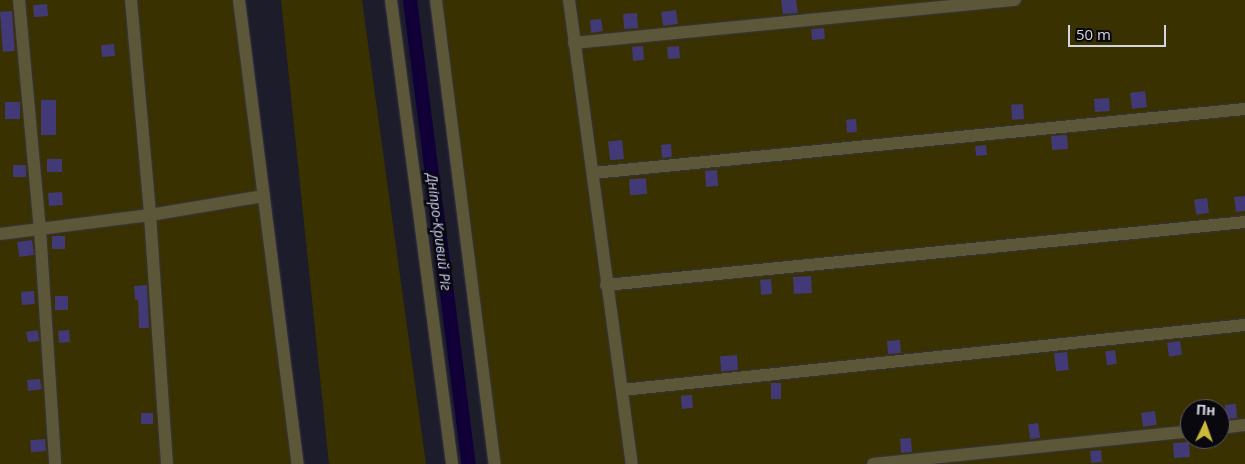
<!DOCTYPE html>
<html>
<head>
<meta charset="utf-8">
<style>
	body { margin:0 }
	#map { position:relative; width:1245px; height:464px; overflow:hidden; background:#1d1c2b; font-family:"Open Sans",sans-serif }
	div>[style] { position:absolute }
	.green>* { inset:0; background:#393100 }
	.canal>* { height:14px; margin:-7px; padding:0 7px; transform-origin:7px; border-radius:7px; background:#100037 }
	.building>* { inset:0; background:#413a77; transform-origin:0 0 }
	.roads { filter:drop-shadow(0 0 1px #373644) drop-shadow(0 0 1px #373644) }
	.minor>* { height:12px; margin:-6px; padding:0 6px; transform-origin:6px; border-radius:6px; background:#5c5739 }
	span { translate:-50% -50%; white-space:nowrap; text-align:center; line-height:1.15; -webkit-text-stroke:5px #08080e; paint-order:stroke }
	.water-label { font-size:14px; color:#d0d0f6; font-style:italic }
	.north { position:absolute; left:1180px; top:399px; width:50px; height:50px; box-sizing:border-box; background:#08080e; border:1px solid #5a5a62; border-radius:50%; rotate:3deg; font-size:14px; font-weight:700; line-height:20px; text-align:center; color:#d5d5df }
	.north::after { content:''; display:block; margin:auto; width:18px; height:22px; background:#cdb938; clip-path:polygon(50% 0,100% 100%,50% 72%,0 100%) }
	.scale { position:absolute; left:1068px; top:25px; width:98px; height:22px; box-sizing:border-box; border:2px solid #d5d5df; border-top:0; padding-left:6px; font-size:15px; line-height:18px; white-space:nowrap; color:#d5d5df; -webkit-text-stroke:4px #08080e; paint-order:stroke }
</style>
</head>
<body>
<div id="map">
	<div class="green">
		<i style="clip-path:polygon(0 0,239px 0,298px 464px,0 464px)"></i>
		<i style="clip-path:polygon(281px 0,362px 0,426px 464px,329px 464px)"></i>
		<i style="clip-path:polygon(evenodd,436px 0,1245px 0,1245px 464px,495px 464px,436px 0,1190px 409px,1220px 409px,1220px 439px,1190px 439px,1190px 409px)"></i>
	</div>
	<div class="canal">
		<i style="left:410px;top:0;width:468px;rotate:82.8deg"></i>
	</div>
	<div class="building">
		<i style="clip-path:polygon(781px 0,796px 0,798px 13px,783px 14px)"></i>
		<i style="left:47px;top:4px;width:12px;height:14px;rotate:85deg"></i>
		<i style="left:676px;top:10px;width:14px;height:15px;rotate:82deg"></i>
		<i style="left:12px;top:11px;width:40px;height:12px;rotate:86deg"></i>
		<i style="left:637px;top:13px;width:15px;height:14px;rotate:86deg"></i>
		<i style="clip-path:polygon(601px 19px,603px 31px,591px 33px,590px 20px)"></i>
		<i style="left:824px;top:28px;width:11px;height:13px;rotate:85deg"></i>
		<i style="left:114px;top:44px;width:12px;height:13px;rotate:85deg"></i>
		<i style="left:643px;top:46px;width:14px;height:11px;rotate:86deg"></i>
		<i style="left:679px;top:46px;width:12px;height:12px;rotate:85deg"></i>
		<i style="left:1145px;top:91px;width:16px;height:15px;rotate:83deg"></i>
		<i style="left:1109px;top:98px;width:13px;height:15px;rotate:86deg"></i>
		<i style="left:41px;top:100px;width:15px;height:35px"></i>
		<i style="left:5px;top:102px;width:15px;height:17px"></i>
		<i style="left:1023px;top:104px;width:15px;height:12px;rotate:86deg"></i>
		<i style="left:856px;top:119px;width:13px;height:10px;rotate:86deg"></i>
		<i style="left:1067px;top:135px;width:14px;height:16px;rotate:86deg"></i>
		<i style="left:622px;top:140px;width:19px;height:14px;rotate:84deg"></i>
		<i style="left:671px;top:144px;width:13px;height:10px;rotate:86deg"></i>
		<i style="left:986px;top:145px;width:10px;height:11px;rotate:84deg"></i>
		<i style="left:62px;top:159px;width:13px;height:15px;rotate:90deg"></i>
		<i style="left:26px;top:165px;width:12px;height:13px;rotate:90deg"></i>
		<i style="left:717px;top:170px;width:16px;height:12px;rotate:86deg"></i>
		<i style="left:646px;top:178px;width:16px;height:17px;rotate:86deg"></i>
		<i style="left:62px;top:192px;width:13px;height:14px;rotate:86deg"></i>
		<i style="clip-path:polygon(1245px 196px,1245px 211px,1236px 212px,1234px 197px)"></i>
		<i style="left:1207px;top:198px;width:15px;height:13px;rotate:82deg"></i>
		<i style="left:65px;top:236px;width:13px;height:13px;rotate:90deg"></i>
		<i style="left:32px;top:240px;width:15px;height:15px;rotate:82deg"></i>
		<i style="left:811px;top:276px;width:17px;height:18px;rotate:87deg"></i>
		<i style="left:771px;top:279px;width:15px;height:11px;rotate:86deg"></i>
		<i style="clip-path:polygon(147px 285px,149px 328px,139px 328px,138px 300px,135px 300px,134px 286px)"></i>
		<i style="left:34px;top:291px;width:13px;height:13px;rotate:86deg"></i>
		<i style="left:55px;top:296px;width:13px;height:14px"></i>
		<i style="clip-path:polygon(38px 330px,39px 341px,28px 342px,26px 332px)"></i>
		<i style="left:69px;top:330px;width:12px;height:11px;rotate:85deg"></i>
		<i style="left:900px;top:340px;width:13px;height:13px;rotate:86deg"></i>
		<i style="left:1180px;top:341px;width:14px;height:13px;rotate:82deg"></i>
		<i style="left:1115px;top:350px;width:14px;height:10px;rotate:82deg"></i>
		<i style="left:1067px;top:352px;width:18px;height:13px;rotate:84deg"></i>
		<i style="left:737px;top:355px;width:15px;height:17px;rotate:86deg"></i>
		<i style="clip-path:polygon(40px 379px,42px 389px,28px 391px,27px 380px)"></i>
		<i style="left:771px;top:383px;width:10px;height:16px"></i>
		<i style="left:692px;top:395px;width:13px;height:11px;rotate:86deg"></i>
		<i style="left:1236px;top:404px;width:14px;height:11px;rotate:86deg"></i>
		<i style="left:1155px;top:411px;width:14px;height:14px;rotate:82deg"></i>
		<i style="left:153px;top:413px;width:11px;height:12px;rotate:90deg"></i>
		<i style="left:1038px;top:423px;width:15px;height:10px;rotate:82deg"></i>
		<i style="left:911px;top:438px;width:14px;height:11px;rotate:86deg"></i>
		<i style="left:45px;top:439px;width:12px;height:15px;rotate:85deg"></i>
		<i style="left:1189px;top:442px;width:15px;height:16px;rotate:86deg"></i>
		<i style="left:1101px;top:450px;width:12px;height:11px;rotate:85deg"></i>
	</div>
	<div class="roads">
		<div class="minor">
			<i style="left:19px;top:0;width:230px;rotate:84.8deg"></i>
			<i style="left:40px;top:229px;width:235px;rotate:86.3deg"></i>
			<i style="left:131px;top:0;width:216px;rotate:84.9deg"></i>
			<i style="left:150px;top:215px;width:250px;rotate:86.1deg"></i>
			<i style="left:239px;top:0;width:468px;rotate:82.8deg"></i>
			<i style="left:391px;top:0;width:468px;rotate:82.5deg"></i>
			<i style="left:436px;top:0;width:468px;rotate:82.8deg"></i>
			<i style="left:569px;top:0;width:468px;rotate:82.3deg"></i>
			<i style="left:574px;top:43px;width:443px;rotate:-5.6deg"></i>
			<i style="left:593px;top:173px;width:655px;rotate:-5.61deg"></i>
			<i style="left:0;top:234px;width:151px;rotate:-7.2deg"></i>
			<i style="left:150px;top:215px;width:115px;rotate:-9.5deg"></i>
			<i style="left:606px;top:285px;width:642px;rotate:-5.63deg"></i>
			<i style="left:622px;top:390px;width:626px;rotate:-5.96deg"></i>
			<i style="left:1220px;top:428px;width:25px;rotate:-7deg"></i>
			<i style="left:873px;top:464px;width:319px;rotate:-5.9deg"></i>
		</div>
	</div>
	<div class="water-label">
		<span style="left:439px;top:232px;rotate:83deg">Дніпро-Кривий Ріг</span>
	</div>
	<div class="north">Пн</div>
	<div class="scale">50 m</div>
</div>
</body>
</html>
